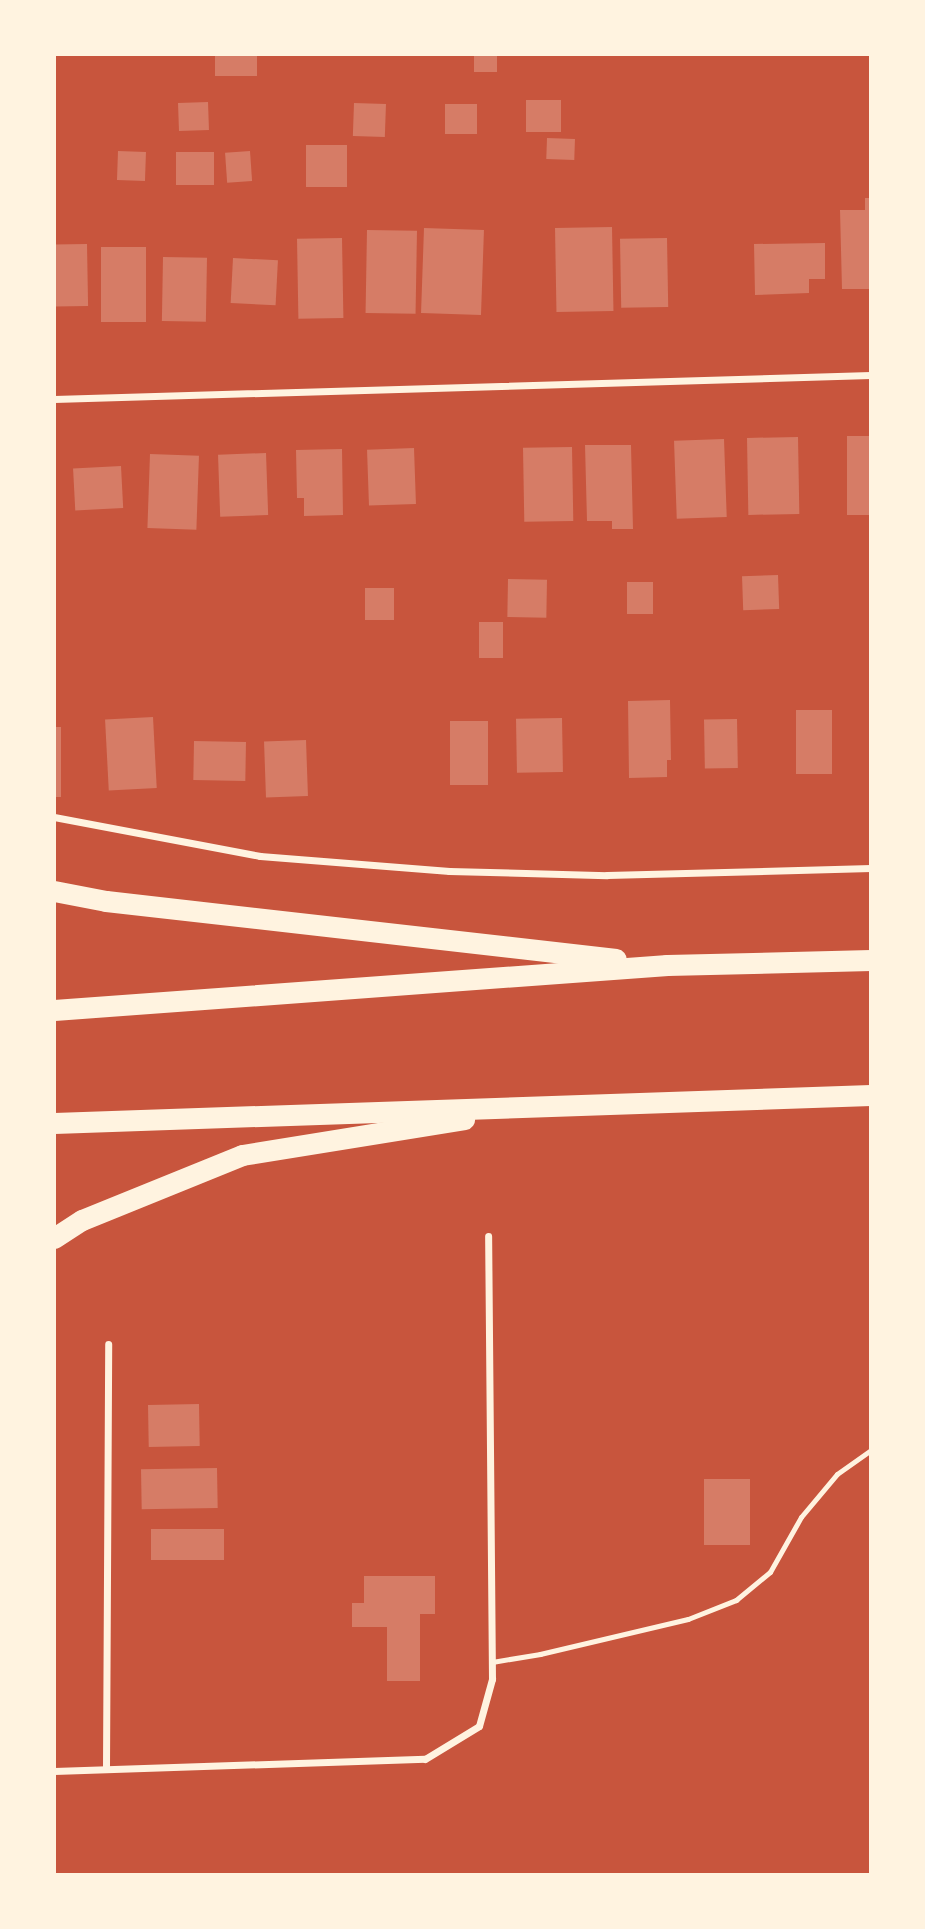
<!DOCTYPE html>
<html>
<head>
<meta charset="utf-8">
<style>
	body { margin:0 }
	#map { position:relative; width:925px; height:1929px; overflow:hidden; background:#c8553d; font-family:"DejaVu Sans",sans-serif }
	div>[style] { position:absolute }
	.building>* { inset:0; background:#d67c66; transform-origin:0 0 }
	.service>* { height:5px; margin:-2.5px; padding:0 2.5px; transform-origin:2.5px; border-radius:2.5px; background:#fff3e0 }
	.minor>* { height:7px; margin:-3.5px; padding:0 3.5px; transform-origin:3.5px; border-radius:3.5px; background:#fff3e0 }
	.motorway>* { height:21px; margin:-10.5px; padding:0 10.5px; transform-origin:10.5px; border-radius:10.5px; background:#fff3e0 }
	span { translate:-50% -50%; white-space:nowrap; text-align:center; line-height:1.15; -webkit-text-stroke:6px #fff3e0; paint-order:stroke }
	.frame { position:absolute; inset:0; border:56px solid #fff3e0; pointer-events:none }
</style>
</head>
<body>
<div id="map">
	<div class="building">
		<i style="left:215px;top:54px;width:42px;height:22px"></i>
		<i style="left:474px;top:54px;width:23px;height:18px"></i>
		<i style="left:526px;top:100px;width:35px;height:32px"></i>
		<i style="left:208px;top:102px;width:28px;height:30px;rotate:88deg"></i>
		<i style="left:354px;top:103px;width:32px;height:33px;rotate:2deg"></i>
		<i style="left:445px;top:104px;width:32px;height:30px"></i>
		<i style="left:547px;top:138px;width:28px;height:21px;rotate:2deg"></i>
		<i style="left:306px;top:145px;width:41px;height:42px"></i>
		<i style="left:118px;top:151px;width:28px;height:29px;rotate:2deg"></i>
		<i style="left:250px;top:151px;width:30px;height:25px;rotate:86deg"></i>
		<i style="left:214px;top:152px;width:33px;height:38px;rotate:90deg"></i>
		<i style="clip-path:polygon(865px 198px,871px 198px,871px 289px,842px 289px,840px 210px,865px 210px)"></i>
		<i style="left:612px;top:227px;width:84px;height:57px;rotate:89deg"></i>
		<i style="left:424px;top:228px;width:60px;height:85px;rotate:2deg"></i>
		<i style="left:367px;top:230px;width:50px;height:83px;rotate:1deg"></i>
		<i style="left:342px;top:238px;width:80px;height:45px;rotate:89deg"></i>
		<i style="left:667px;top:238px;width:69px;height:47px;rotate:89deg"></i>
		<i style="clip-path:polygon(825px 243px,825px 279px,809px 279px,809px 293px,755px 295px,754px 244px)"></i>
		<i style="left:87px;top:244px;width:62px;height:33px;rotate:89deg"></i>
		<i style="left:101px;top:247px;width:45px;height:75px"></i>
		<i style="left:163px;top:257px;width:44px;height:64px;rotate:1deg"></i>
		<i style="left:233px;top:258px;width:45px;height:45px;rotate:3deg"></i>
		<i style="left:871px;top:436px;width:79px;height:24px;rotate:90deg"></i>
		<i style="left:798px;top:437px;width:77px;height:51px;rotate:89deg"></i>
		<i style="left:724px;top:439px;width:78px;height:50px;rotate:88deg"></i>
		<i style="clip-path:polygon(585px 445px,631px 445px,633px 529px,612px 529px,612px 521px,587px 521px)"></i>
		<i style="left:572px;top:447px;width:74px;height:49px;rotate:89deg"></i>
		<i style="left:414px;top:448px;width:56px;height:47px;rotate:88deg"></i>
		<i style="clip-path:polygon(342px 449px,343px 515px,304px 516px,304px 498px,297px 498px,296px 450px)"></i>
		<i style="left:266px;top:453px;width:62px;height:48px;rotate:88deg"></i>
		<i style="left:150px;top:454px;width:49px;height:74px;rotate:2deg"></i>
		<i style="left:121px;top:466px;width:42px;height:48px;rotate:87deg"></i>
		<i style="left:778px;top:575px;width:34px;height:36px;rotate:88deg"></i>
		<i style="left:508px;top:579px;width:39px;height:38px;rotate:1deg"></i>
		<i style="left:627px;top:582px;width:26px;height:32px"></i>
		<i style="left:365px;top:588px;width:29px;height:32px"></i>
		<i style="left:479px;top:622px;width:24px;height:36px"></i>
		<i style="clip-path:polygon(670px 700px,671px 760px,667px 760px,667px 777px,629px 778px,628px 701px)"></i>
		<i style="left:796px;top:710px;width:36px;height:64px"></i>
		<i style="left:153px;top:717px;width:71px;height:48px;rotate:87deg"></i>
		<i style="left:562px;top:718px;width:54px;height:46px;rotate:89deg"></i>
		<i style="left:737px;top:719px;width:49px;height:33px;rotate:89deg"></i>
		<i style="left:450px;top:721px;width:38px;height:64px"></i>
		<i style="left:54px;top:727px;width:7px;height:70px"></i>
		<i style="left:306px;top:740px;width:56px;height:42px;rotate:88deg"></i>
		<i style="left:194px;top:741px;width:52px;height:39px;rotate:1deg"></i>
		<i style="left:199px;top:1404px;width:42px;height:51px;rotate:89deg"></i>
		<i style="left:217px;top:1468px;width:40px;height:76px;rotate:89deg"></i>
		<i style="left:704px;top:1479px;width:46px;height:66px"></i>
		<i style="left:224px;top:1529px;width:31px;height:73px;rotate:90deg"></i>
		<i style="clip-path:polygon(364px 1576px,435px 1576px,435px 1614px,420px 1614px,420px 1681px,387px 1681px,387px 1627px,352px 1627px,352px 1603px,364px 1603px)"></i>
	</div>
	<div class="service">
		<i style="left:492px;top:1662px;width:49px;rotate:-9.5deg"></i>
		<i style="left:540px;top:1654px;width:152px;rotate:-13.3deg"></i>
		<i style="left:688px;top:1619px;width:52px;rotate:-21.6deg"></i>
		<i style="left:736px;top:1600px;width:44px;rotate:-39.5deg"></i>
		<i style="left:770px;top:1572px;width:63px;rotate:-60.6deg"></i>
		<i style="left:801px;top:1517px;width:56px;rotate:-50.1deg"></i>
		<i style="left:837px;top:1474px;width:42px;rotate:-35.2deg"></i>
	</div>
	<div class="minor">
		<i style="left:54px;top:399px;width:817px;rotate:-1.68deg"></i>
		<i style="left:54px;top:817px;width:210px;rotate:10.7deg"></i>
		<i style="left:260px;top:856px;width:190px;rotate:4.5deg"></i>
		<i style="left:449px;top:871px;width:158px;rotate:1.5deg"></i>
		<i style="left:607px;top:875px;width:264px;rotate:-1.5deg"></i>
		<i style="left:106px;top:1767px;width:423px;rotate:-89.7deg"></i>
		<i style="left:54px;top:1771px;width:371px;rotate:-1.9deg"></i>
		<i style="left:425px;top:1759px;width:63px;rotate:-31.4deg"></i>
		<i style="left:479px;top:1726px;width:49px;rotate:-74.5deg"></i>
		<i style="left:492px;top:1679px;width:443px;rotate:-90.5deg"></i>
	</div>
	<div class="motorway">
		<i style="left:54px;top:891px;width:53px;rotate:10.9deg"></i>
		<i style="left:106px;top:901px;width:513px;rotate:6.49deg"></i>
		<i style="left:54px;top:1010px;width:615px;rotate:-4.2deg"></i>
		<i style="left:667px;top:965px;width:204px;rotate:-1.4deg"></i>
		<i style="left:54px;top:1123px;width:817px;rotate:-1.96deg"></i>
		<i style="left:54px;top:1238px;width:33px;rotate:-33deg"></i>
		<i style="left:82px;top:1220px;width:173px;rotate:-22.1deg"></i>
		<i style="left:242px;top:1155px;width:225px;rotate:-9.2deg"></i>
	</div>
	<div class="frame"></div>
</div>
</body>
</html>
